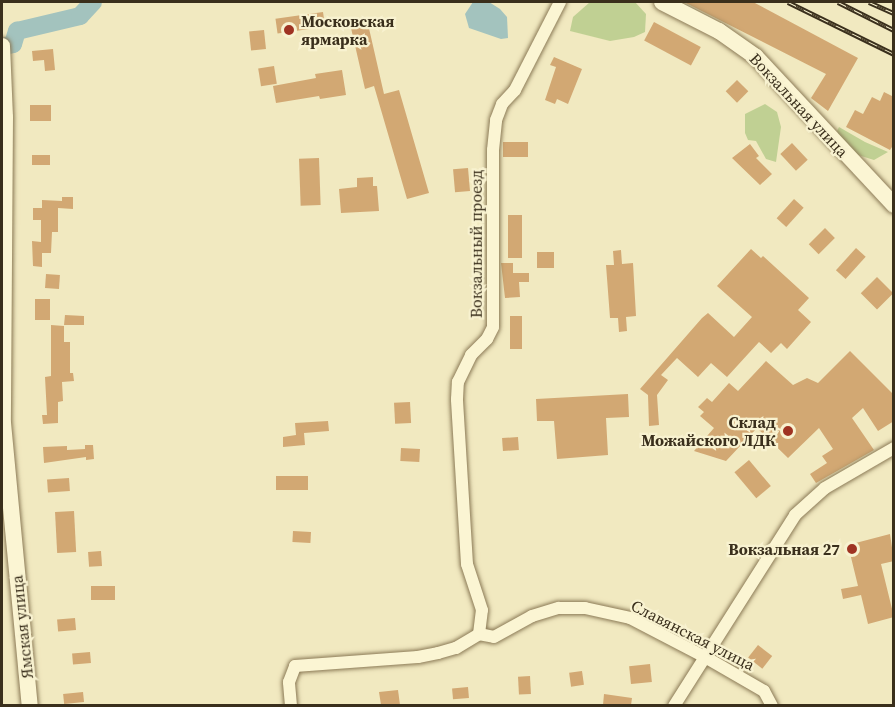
<!DOCTYPE html>
<html>
<head>
<meta charset="utf-8">
<style>
	body { margin:0 }
	#map { position:relative; width:895px; height:707px; overflow:hidden; background:#f1e9c0; font-family:"Source Serif 4",serif }
	div>[style] { position:absolute }
	.green>* { inset:0; background:#c0d093 }
	.water>* { inset:0; background:#a3c3be }
	.river>* { height:18px; margin:-9px; padding:0 9px; transform-origin:9px; border-radius:9px; background:#a3c3be }
	.building>* { inset:0; background:#d2a873; transform-origin:0 0 }
	.roads { filter:drop-shadow(0 0 2px #8b7a56) drop-shadow(0 0 2px #8b7a56) }
	.street>* { height:12px; margin:-6px; padding:0 6px; transform-origin:6px; border-radius:6px; background:#fbf5d3 }
	.secondary>* { height:16px; margin:-8px; padding:0 8px; transform-origin:8px; border-radius:8px; background:#fbf5d3 }
	.rail>* { height:5px; margin-top:-2.5px; transform-origin:0; background:repeating-linear-gradient(90deg,#f8f2d0 0 9px,#3a2f1c 0 18px); box-sizing:border-box; border-block:2px solid #3a2f1c }
	.dots>* { width:16px; height:16px; translate:-50% -50%; box-sizing:border-box; border:3px solid #f8f2d0; border-radius:50% }
	span { translate:-50% -50%; white-space:nowrap; text-align:center; line-height:1.15; -webkit-text-stroke:4.5px #f8f2d0; paint-order:stroke }
	.poi-label { font-size:16px; color:#3a2f1c; font-weight:700 }
	.left { translate:0 -50%; text-align:left }
	.right { translate:-100% -50%; text-align:right }
	.street-label { font-size:16px; color:#3a2f1c }
	.frame { position:absolute; inset:0; border:3px solid #3a2f1c; pointer-events:none }
</style>
</head>
<body>
<div id="map">
	<div class="green">
		<i style="clip-path:polygon(590px 2px,635px 2px,646px 14px,645px 32px,634px 37px,610px 41px,570px 31px,573px 17px)"></i>
		<i style="clip-path:polygon(765px 104px,777px 112px,781px 127px,776px 162px,766px 159px,756px 141px,748px 140px,745px 133px,745px 114px)"></i>
		<i style="clip-path:polygon(839px 127px,865px 142px,888px 152px,874px 160px,858px 155px,841px 140px,837px 131px)"></i>
	</div>
	<div class="water">
		<i style="clip-path:polygon(473px 2px,489px 2px,500px 9px,507px 17px,508px 38px,501px 39px,469px 28px,465px 14px)"></i>
	</div>
	<div class="river">
		<i style="left:9px;top:45px;width:4px;rotate:-14deg"></i>
		<i style="left:13px;top:44px;width:14px;rotate:-73deg"></i>
		<i style="left:17px;top:31px;width:65px;rotate:-13.4deg"></i>
		<i style="left:80px;top:16px;width:19px;rotate:-47deg"></i>
	</div>
	<div class="building">
		<i style="clip-path:polygon(684px 2px,753px 2px,858px 58px,828px 111px,811px 98px,826px 74px)"></i>
		<i style="left:323px;top:12px;width:15px;height:48px;rotate:82deg"></i>
		<i style="left:654px;top:22px;width:53px;height:21px;rotate:28deg"></i>
		<i style="clip-path:polygon(368px 24px,384px 94px,399px 90px,429px 193px,407px 199px,374px 86px,365px 89px,351px 28px)"></i>
		<i style="left:264px;top:30px;width:19px;height:15px;rotate:84deg"></i>
		<i style="clip-path:polygon(53px 49px,55px 70px,45px 71px,44px 60px,33px 61px,32px 51px)"></i>
		<i style="clip-path:polygon(554px 57px,582px 69px,568px 104px,557px 99px,555px 104px,545px 100px,556px 67px,550px 65px)"></i>
		<i style="left:274px;top:66px;width:18px;height:16px;rotate:81deg"></i>
		<i style="clip-path:polygon(342px 70px,346px 95px,320px 99px,319px 96px,276px 103px,273px 86px,316px 78px,315px 74px)"></i>
		<i style="left:737px;top:80px;width:16px;height:16px;rotate:45deg"></i>
		<i style="clip-path:polygon(884px 92px,894px 97px,894px 144px,890px 150px,846px 127px,855px 110px,863px 114px,872px 97px,880px 101px)"></i>
		<i style="left:30px;top:105px;width:21px;height:16px"></i>
		<i style="left:503px;top:142px;width:25px;height:15px"></i>
		<i style="left:792px;top:143px;width:23px;height:16px;rotate:47deg"></i>
		<i style="clip-path:polygon(750px 144px,759px 156px,756px 158px,772px 174px,760px 185px,732px 158px)"></i>
		<i style="left:32px;top:155px;width:18px;height:10px"></i>
		<i style="left:319px;top:158px;width:47px;height:20px;rotate:88deg"></i>
		<i style="left:468px;top:168px;width:23px;height:15px;rotate:85deg"></i>
		<i style="clip-path:polygon(373px 177px,373px 186px,377px 186px,379px 211px,341px 213px,339px 189px,357px 187px,357px 178px)"></i>
		<i style="clip-path:polygon(62px 197px,73px 197px,73px 209px,58px 208px,58px 232px,52px 232px,51px 253px,42px 253px,42px 267px,33px 266px,32px 241px,41px 242px,41px 220px,33px 220px,33px 208px,42px 208px,42px 200px,62px 201px)"></i>
		<i style="left:794px;top:199px;width:13px;height:26px;rotate:42deg"></i>
		<i style="left:508px;top:215px;width:14px;height:43px"></i>
		<i style="left:825px;top:228px;width:14px;height:23px;rotate:45deg"></i>
		<i style="left:856px;top:248px;width:13px;height:30px;rotate:42deg"></i>
		<i style="clip-path:polygon(751px 249px,761px 258px,763px 256px,809px 298px,798px 310px,811px 322px,787px 349px,781px 343px,771px 353px,759px 342px,727px 377px,711px 363px,698px 377px,677px 358px,661px 375px,668px 380px,657px 395px,659px 425px,649px 426px,648px 395px,640px 389px,702px 318px,708px 313px,734px 337px,752px 317px,717px 286px)"></i>
		<i style="clip-path:polygon(621px 250px,622px 264px,633px 263px,636px 316px,626px 317px,627px 331px,619px 332px,618px 318px,610px 318px,606px 265px,614px 265px,613px 251px)"></i>
		<i style="left:537px;top:252px;width:17px;height:16px"></i>
		<i style="clip-path:polygon(501px 263px,513px 263px,513px 273px,529px 273px,529px 282px,519px 282px,520px 297px,505px 298px)"></i>
		<i style="left:46px;top:274px;width:14px;height:14px;rotate:4deg"></i>
		<i style="left:877px;top:277px;width:23px;height:23px;rotate:45deg"></i>
		<i style="left:35px;top:299px;width:15px;height:21px"></i>
		<i style="clip-path:polygon(65px 315px,84px 316px,84px 325px,64px 325px)"></i>
		<i style="left:510px;top:316px;width:12px;height:33px"></i>
		<i style="clip-path:polygon(51px 325px,64px 326px,64px 342px,70px 342px,70px 373px,73px 373px,74px 381px,62px 382px,63px 401px,58px 402px,58px 423px,43px 424px,42px 415px,47px 415px,45px 377px,51px 376px)"></i>
		<i style="clip-path:polygon(850px 351px,894px 395px,894px 421px,878px 431px,863px 408px,852px 418px,874px 450px,816px 483px,810px 474px,827px 463px,822px 456px,833px 449px,819px 428px,788px 458px,757px 428px,726px 461px,694px 451px,714px 428px,700px 416px,704px 412px,698px 407px,707px 398px,712px 402px,729px 383px,738px 391px,766px 361px,793px 385px,807px 378px,818px 383px)"></i>
		<i style="clip-path:polygon(628px 394px,629px 417px,606px 418px,608px 455px,557px 459px,554px 421px,537px 421px,536px 399px)"></i>
		<i style="left:410px;top:402px;width:21px;height:16px;rotate:87deg"></i>
		<i style="clip-path:polygon(328px 421px,329px 431px,304px 433px,305px 445px,283px 447px,283px 437px,296px 435px,295px 423px)"></i>
		<i style="left:518px;top:437px;width:13px;height:16px;rotate:86deg"></i>
		<i style="clip-path:polygon(85px 445px,93px 445px,94px 459px,86px 460px,86px 457px,44px 463px,43px 447px,67px 446px,67px 450px,85px 449px)"></i>
		<i style="left:401px;top:448px;width:19px;height:13px;rotate:3deg"></i>
		<i style="left:749px;top:460px;width:34px;height:19px;rotate:50deg"></i>
		<i style="left:308px;top:476px;width:14px;height:32px;rotate:90deg"></i>
		<i style="left:69px;top:478px;width:13px;height:22px;rotate:86deg"></i>
		<i style="left:74px;top:511px;width:41px;height:19px;rotate:87deg"></i>
		<i style="left:293px;top:531px;width:18px;height:11px;rotate:3deg"></i>
		<i style="clip-path:polygon(890px 534px,894px 561px,881px 564px,894px 617px,868px 624px,861px 595px,843px 599px,841px 589px,858px 586px,848px 545px)"></i>
		<i style="left:101px;top:551px;width:15px;height:13px;rotate:86deg"></i>
		<i style="left:91px;top:586px;width:24px;height:14px"></i>
		<i style="left:75px;top:618px;width:12px;height:18px;rotate:85deg"></i>
		<i style="left:758px;top:645px;width:18px;height:16px;rotate:38deg"></i>
		<i style="left:90px;top:652px;width:11px;height:18px;rotate:85deg"></i>
		<i style="left:650px;top:664px;width:18px;height:21px;rotate:84deg"></i>
		<i style="left:582px;top:671px;width:14px;height:13px;rotate:82deg"></i>
		<i style="left:530px;top:676px;width:18px;height:12px;rotate:87deg"></i>
		<i style="left:468px;top:687px;width:11px;height:16px;rotate:85deg"></i>
		<i style="clip-path:polygon(398px 690px,400px 705px,381px 705px,379px 692px)"></i>
		<i style="left:83px;top:692px;width:10px;height:20px;rotate:84deg"></i>
		<i style="clip-path:polygon(604px 694px,632px 698px,631px 705px,603px 705px)"></i>
	</div>
	<div class="roads">
		<div class="street">
			<i style="left:479px;top:634px;width:24px;rotate:-83deg"></i>
			<i style="left:482px;top:610px;width:48px;rotate:-108.1deg"></i>
			<i style="left:467px;top:564px;width:165px;rotate:-93.5deg"></i>
			<i style="left:457px;top:399px;width:17px;rotate:-87deg"></i>
			<i style="left:458px;top:382px;width:30px;rotate:-64deg"></i>
			<i style="left:471px;top:355px;width:23px;rotate:-45deg"></i>
			<i style="left:487px;top:339px;width:13px;rotate:-63deg"></i>
			<i style="left:493px;top:327px;width:177px;rotate:-90deg"></i>
			<i style="left:493px;top:150px;width:30px;rotate:-84deg"></i>
			<i style="left:496px;top:120px;width:17px;rotate:-69deg"></i>
			<i style="left:502px;top:104px;width:19px;rotate:-47deg"></i>
			<i style="left:515px;top:90px;width:99px;rotate:-62.9deg"></i>
			<i style="left:291px;top:706px;width:24px;rotate:-95deg"></i>
			<i style="left:289px;top:682px;width:17px;rotate:-69deg"></i>
			<i style="left:295px;top:666px;width:123px;rotate:-4.2deg"></i>
			<i style="left:418px;top:657px;width:20px;rotate:-11deg"></i>
			<i style="left:438px;top:653px;width:19px;rotate:-16deg"></i>
			<i style="left:456px;top:648px;width:27px;rotate:-31deg"></i>
			<i style="left:479px;top:634px;width:15px;rotate:11deg"></i>
			<i style="left:494px;top:637px;width:43px;rotate:-28.9deg"></i>
			<i style="left:532px;top:616px;width:28px;rotate:-17deg"></i>
			<i style="left:559px;top:608px;width:26px"></i>
			<i style="left:585px;top:608px;width:46px;rotate:12.5deg"></i>
			<i style="left:630px;top:618px;width:85px;rotate:27.5deg"></i>
			<i style="left:705px;top:657px;width:68px;rotate:30deg"></i>
			<i style="left:764px;top:691px;width:17px;rotate:62deg"></i>
			<i style="left:674px;top:706px;width:226px;rotate:-57.6deg"></i>
			<i style="left:795px;top:515px;width:40px;rotate:-42deg"></i>
			<i style="left:825px;top:488px;width:80px;rotate:-30.1deg"></i>
		</div>
		<div class="secondary">
			<i style="left:662px;top:2px;width:64px;rotate:27deg"></i>
			<i style="left:719px;top:31px;width:45px;rotate:35.1deg"></i>
			<i style="left:756px;top:57px;width:202px;rotate:47deg"></i>
			<i style="left:2px;top:46px;width:71px;rotate:87.6deg"></i>
			<i style="left:5px;top:117px;width:306px;rotate:90.4deg"></i>
			<i style="left:3px;top:423px;width:284px;rotate:84.6deg"></i>
		</div>
	</div>
	<div class="rail">
		<i style="left:788px;top:2px;width:118px;rotate:26.1deg"></i>
		<i style="left:838px;top:2px;width:63px;rotate:26.6deg"></i>
		<i style="left:869px;top:2px;width:27px;rotate:24deg"></i>
	</div>
	<div class="dots">
		<i style="left:289px;top:30px;background:#9f3322"></i>
		<i style="left:788px;top:431px;background:#9f3322"></i>
		<i style="left:852px;top:549px;background:#9f3322"></i>
	</div>
	<div class="poi-label">
		<span class="left" style="left:301px;top:30px">Московская<br>ярмарка</span>
		<span class="right" style="left:776px;top:431px">Склад<br>Можайского ЛДК</span>
		<span class="right" style="left:840px;top:549px">Вокзальная 27</span>
	</div>
	<div class="street-label">
		<span style="left:799px;top:105px;rotate:47deg">Вокзальная улица</span>
		<span style="left:476px;top:244px;rotate:-90deg">Вокзальный проезд</span>
		<span style="left:22px;top:627px;rotate:-96deg">Ямская улица</span>
		<span style="left:693px;top:635px;rotate:27deg">Славянская улица</span>
	</div>
	<div class="frame"></div>
</div>
</body>
</html>
